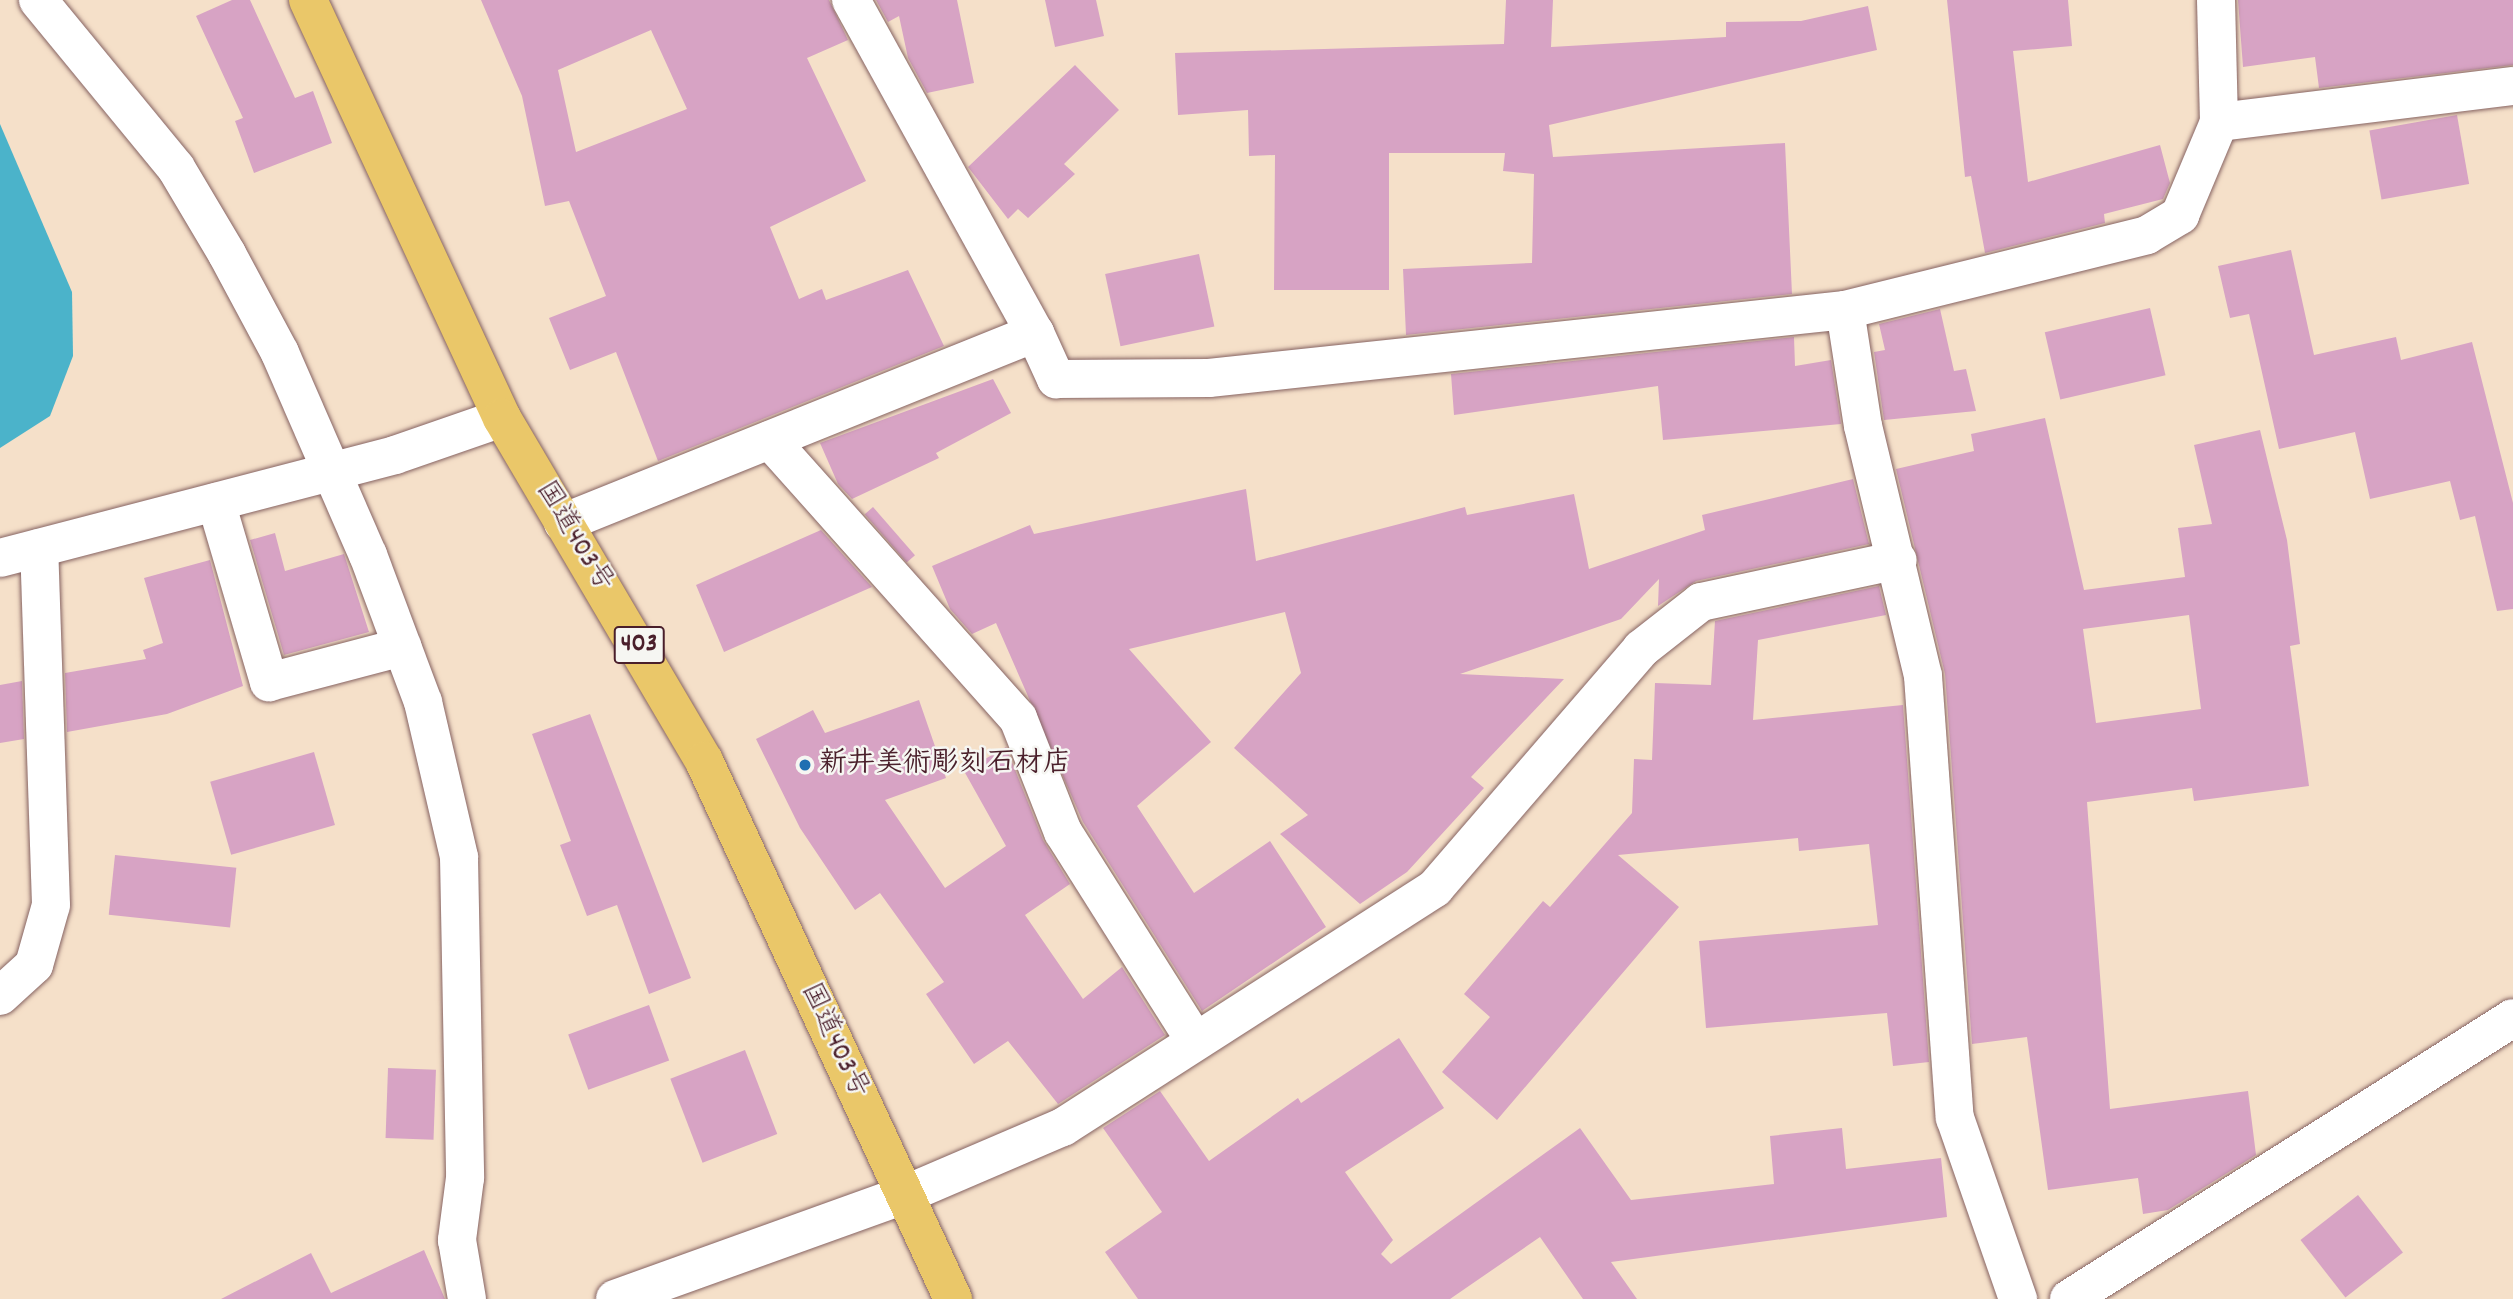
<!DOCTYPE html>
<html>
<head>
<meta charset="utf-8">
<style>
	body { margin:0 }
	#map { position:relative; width:2513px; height:1299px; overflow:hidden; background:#f5e0c9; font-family:Dekko,"Klee One",sans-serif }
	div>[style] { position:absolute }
	.water>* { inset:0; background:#4bb3ca }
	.building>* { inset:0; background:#d7a3c4; transform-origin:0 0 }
	.roads { filter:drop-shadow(0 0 2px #866362) drop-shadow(0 0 2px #866362) }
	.street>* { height:38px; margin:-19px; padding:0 19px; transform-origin:19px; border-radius:19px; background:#fff }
	.highway>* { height:38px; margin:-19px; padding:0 19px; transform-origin:19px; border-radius:19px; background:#eac769 }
	.dots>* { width:19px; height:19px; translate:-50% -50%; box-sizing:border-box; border:4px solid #f6f6f2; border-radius:50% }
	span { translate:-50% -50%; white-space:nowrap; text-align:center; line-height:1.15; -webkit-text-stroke:5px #f6f6f2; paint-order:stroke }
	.shield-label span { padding:2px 5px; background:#f6f6f2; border:2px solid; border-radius:5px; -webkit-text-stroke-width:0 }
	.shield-label { font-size:26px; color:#4a1f2b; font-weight:700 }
	.street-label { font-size:28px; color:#4a1f2b }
	.poi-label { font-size:28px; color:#4a1f2b; font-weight:700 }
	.left { translate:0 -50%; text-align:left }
</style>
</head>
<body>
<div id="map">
	<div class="water">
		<i style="clip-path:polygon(0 124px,72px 292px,73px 356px,50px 416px,0 448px)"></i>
	</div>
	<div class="building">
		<i style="clip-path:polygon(232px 0,250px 0,295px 98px,313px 91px,332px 143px,254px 173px,235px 121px,243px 118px,196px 16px)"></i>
		<i style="clip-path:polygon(evenodd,481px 0,829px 0,848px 40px,807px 58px,866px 181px,770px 227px,799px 299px,822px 289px,826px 300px,908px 270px,944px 346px,658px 461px,616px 352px,570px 370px,549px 318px,606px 296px,569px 201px,545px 206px,522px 96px,481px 0,651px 30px,687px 109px,576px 152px,558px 70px,651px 30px)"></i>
		<i style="clip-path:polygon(876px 0,957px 0,974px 83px,927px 93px,908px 58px,899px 16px,888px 22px)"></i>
		<i style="clip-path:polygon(1045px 0,1096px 0,1104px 36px,1055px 47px)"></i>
		<i style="clip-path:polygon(1506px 0,1553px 0,1551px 47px,1726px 37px,1726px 22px,1801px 21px,1868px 6px,1877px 50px,1549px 125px,1553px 157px,1785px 143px,1792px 294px,1406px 335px,1403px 269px,1532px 263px,1534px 174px,1503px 171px,1505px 153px,1389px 153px,1389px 290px,1274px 290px,1275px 155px,1249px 156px,1248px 110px,1178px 115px,1175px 53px,1504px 44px)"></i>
		<i style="clip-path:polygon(1947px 0,2068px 0,2072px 46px,2013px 51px,2028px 182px,2160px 145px,2170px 183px,2163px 199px,2104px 214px,2105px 223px,1985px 253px,1971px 176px,1965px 177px)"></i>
		<i style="clip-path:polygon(2238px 0,2513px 0,2513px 65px,2319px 88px,2315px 57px,2243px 67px)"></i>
		<i style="clip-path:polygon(1075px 65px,1119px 110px,1064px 164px,1075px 174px,1028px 218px,1018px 209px,1008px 219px,968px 167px)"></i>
		<i style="left:2457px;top:115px;width:70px;height:89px;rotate:80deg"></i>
		<i style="clip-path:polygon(2291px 250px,2314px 355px,2396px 337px,2401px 360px,2472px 342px,2513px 503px,2513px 609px,2497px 611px,2475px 516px,2460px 520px,2450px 481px,2370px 499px,2355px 432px,2279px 449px,2249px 314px,2230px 318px,2218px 266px)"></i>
		<i style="left:1199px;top:254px;width:74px;height:96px;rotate:78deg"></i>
		<i style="left:2150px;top:308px;width:69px;height:108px;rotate:77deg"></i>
		<i style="clip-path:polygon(1940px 309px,1954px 371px,1966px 369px,1976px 411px,1884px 420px,1874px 352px,1885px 350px,1879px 324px)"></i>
		<i style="clip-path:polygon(1794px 337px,1795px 366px,1831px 360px,1841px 424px,1663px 440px,1658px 386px,1454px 415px,1451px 374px)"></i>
		<i style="clip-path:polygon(993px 379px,1011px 413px,936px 453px,939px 458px,852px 499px,838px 484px,820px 443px)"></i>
		<i style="clip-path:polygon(evenodd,2045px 418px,2084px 590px,2185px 577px,2178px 528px,2212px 524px,2194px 445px,2260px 430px,2287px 540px,2300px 644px,2290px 646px,2309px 786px,2194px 801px,2192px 788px,2087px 802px,2110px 1109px,2248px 1091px,2256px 1155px,2168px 1210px,2143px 1214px,2138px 1178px,2048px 1190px,2027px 1037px,1972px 1044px,1945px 674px,1896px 469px,1974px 451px,1971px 434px,2045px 418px,2189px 615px,2201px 709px,2096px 723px,2083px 629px,2189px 615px)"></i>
		<i style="clip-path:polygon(1853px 479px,1869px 544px,1696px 581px,1658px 606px,1659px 579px,1621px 619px,1460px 674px,1564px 679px,1471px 777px,1484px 788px,1407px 872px,1360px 904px,1280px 834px,1308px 815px,1234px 748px,1301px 673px,1285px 612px,1129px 649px,1211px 742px,1137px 806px,1194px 893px,1270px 841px,1326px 927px,1202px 1011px,1083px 822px,996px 623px,972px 634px,950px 609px,932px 566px,1030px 525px,1034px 534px,1246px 489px,1256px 561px,1465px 507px,1467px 515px,1574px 494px,1589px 569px,1705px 530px,1702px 515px)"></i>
		<i style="left:873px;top:507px;width:64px;height:11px;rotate:49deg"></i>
		<i style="clip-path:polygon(821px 530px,872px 587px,724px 652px,696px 585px)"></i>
		<i style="clip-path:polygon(275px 533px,285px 571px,344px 554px,369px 632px,284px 655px,250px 540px)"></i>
		<i style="clip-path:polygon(210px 560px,243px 686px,167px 714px,67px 732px,65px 673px,146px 659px,143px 650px,163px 643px,144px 578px)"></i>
		<i style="clip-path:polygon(1879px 586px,1886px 615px,1758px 640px,1753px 720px,1903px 705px,1929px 1062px,1893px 1066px,1887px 1013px,1706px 1028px,1699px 941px,1878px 925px,1869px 844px,1799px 851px,1798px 838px,1618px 855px,1679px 907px,1497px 1120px,1442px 1072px,1490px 1017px,1464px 994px,1543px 901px,1550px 907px,1632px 813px,1634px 759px,1652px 760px,1655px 683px,1711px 685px,1715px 621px)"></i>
		<i style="clip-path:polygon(22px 681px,24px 739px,0 743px,0 685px)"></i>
		<i style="clip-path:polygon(919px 700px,946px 778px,885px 800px,945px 888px,1006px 846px,964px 771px,1006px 747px,1043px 840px,1070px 884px,1025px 915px,1083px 999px,1122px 967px,1165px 1035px,1058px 1104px,1008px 1041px,974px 1064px,926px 994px,944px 982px,880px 893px,855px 910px,800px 828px,756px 739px,813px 710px,825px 733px)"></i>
		<i style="clip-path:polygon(590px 714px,691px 978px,649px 994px,617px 905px,587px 916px,560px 845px,571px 841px,532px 734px)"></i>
		<i style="left:314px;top:752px;width:76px;height:108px;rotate:74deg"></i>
		<i style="left:115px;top:855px;width:122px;height:60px;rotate:6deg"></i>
		<i style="left:649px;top:1005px;width:59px;height:86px;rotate:70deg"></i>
		<i style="clip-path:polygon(1399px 1038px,1444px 1108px,1345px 1172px,1393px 1240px,1381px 1254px,1391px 1264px,1580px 1128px,1631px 1200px,1774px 1184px,1770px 1136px,1842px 1128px,1846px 1169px,1941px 1158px,1947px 1217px,1611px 1262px,1637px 1299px,1583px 1299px,1540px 1237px,1450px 1299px,1138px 1299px,1105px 1252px,1162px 1212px,1103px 1128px,1160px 1091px,1209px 1161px,1298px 1098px,1301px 1103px)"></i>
		<i style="left:745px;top:1050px;width:90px;height:80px;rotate:69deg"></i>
		<i style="left:388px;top:1068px;width:48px;height:70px;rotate:2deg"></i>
		<i style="left:2358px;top:1195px;width:73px;height:73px;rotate:52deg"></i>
		<i style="clip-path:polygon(424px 1250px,445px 1299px,221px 1299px,311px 1253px,331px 1293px)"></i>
	</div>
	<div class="roads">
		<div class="street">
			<i style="left:38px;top:0;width:217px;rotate:50.6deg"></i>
			<i style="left:176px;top:168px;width:100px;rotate:59.3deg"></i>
			<i style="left:227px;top:254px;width:112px;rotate:61.8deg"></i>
			<i style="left:280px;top:353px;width:220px;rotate:66.5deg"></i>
			<i style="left:368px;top:555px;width:157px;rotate:69.5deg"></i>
			<i style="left:423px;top:702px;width:159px;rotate:76.9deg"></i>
			<i style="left:459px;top:857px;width:321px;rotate:88.9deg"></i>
			<i style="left:465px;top:1178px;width:63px;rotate:97.4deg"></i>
			<i style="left:457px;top:1240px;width:60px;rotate:80.4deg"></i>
			<i style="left:851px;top:0;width:380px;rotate:61.1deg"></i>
			<i style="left:2216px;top:0;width:122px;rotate:88.6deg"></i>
			<i style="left:1845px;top:310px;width:117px;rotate:81.2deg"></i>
			<i style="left:1863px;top:426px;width:257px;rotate:76.5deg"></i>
			<i style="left:1923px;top:676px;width:443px;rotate:85.9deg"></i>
			<i style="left:1955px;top:1118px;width:192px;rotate:70.8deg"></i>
			<i style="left:770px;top:440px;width:373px;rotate:48.3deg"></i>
			<i style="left:1018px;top:718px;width:123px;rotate:68.5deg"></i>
			<i style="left:1063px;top:832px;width:247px;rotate:57.7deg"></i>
			<i style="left:216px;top:502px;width:188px;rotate:73.6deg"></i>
			<i style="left:269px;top:682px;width:138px;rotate:-14.7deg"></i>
			<i style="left:563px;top:523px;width:509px;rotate:-21.93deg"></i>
			<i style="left:1035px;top:333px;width:51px;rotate:65.5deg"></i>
			<i style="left:1056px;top:379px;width:153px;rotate:-0.4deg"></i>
			<i style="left:1209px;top:378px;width:640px;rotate:-6.1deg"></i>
			<i style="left:1845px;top:310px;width:311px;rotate:-13.9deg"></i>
			<i style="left:2147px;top:235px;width:39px;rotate:-31deg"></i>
			<i style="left:2180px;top:215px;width:101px;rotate:-67.2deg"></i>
			<i style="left:2219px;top:122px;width:296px;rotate:-7deg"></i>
			<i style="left:0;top:558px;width:408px;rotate:-14.6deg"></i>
			<i style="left:395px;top:455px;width:113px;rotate:-19.1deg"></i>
			<i style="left:0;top:996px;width:46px;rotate:-42.4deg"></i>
			<i style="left:34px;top:965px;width:62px;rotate:-74.2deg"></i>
			<i style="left:51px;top:905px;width:357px;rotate:-91.9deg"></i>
			<i style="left:615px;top:1299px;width:307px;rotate:-19.8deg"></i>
			<i style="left:904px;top:1195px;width:173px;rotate:-23.2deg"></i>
			<i style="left:1063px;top:1127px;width:442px;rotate:-32.7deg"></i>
			<i style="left:1435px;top:888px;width:316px;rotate:-49.2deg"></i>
			<i style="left:1641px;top:649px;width:76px;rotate:-38.1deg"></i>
			<i style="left:1701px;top:602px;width:201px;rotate:-12deg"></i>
			<i style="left:2069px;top:1299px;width:525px;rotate:-32.33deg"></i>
		</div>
		<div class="highway">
			<i style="left:308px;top:0;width:461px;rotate:65.1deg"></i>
			<i style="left:502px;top:418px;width:398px;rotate:59.5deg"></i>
			<i style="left:704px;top:761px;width:593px;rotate:65.16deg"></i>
		</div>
	</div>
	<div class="dots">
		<i style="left:805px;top:765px;background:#1f6fb2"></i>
	</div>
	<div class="shield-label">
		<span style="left:639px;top:645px">403</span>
	</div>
	<div class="street-label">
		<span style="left:573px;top:537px;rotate:59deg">国道403号</span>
		<span style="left:833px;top:1041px;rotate:65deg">国道403号</span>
	</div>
	<div class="poi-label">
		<span class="left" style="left:819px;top:765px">新井美術彫刻石材店</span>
	</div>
</div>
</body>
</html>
